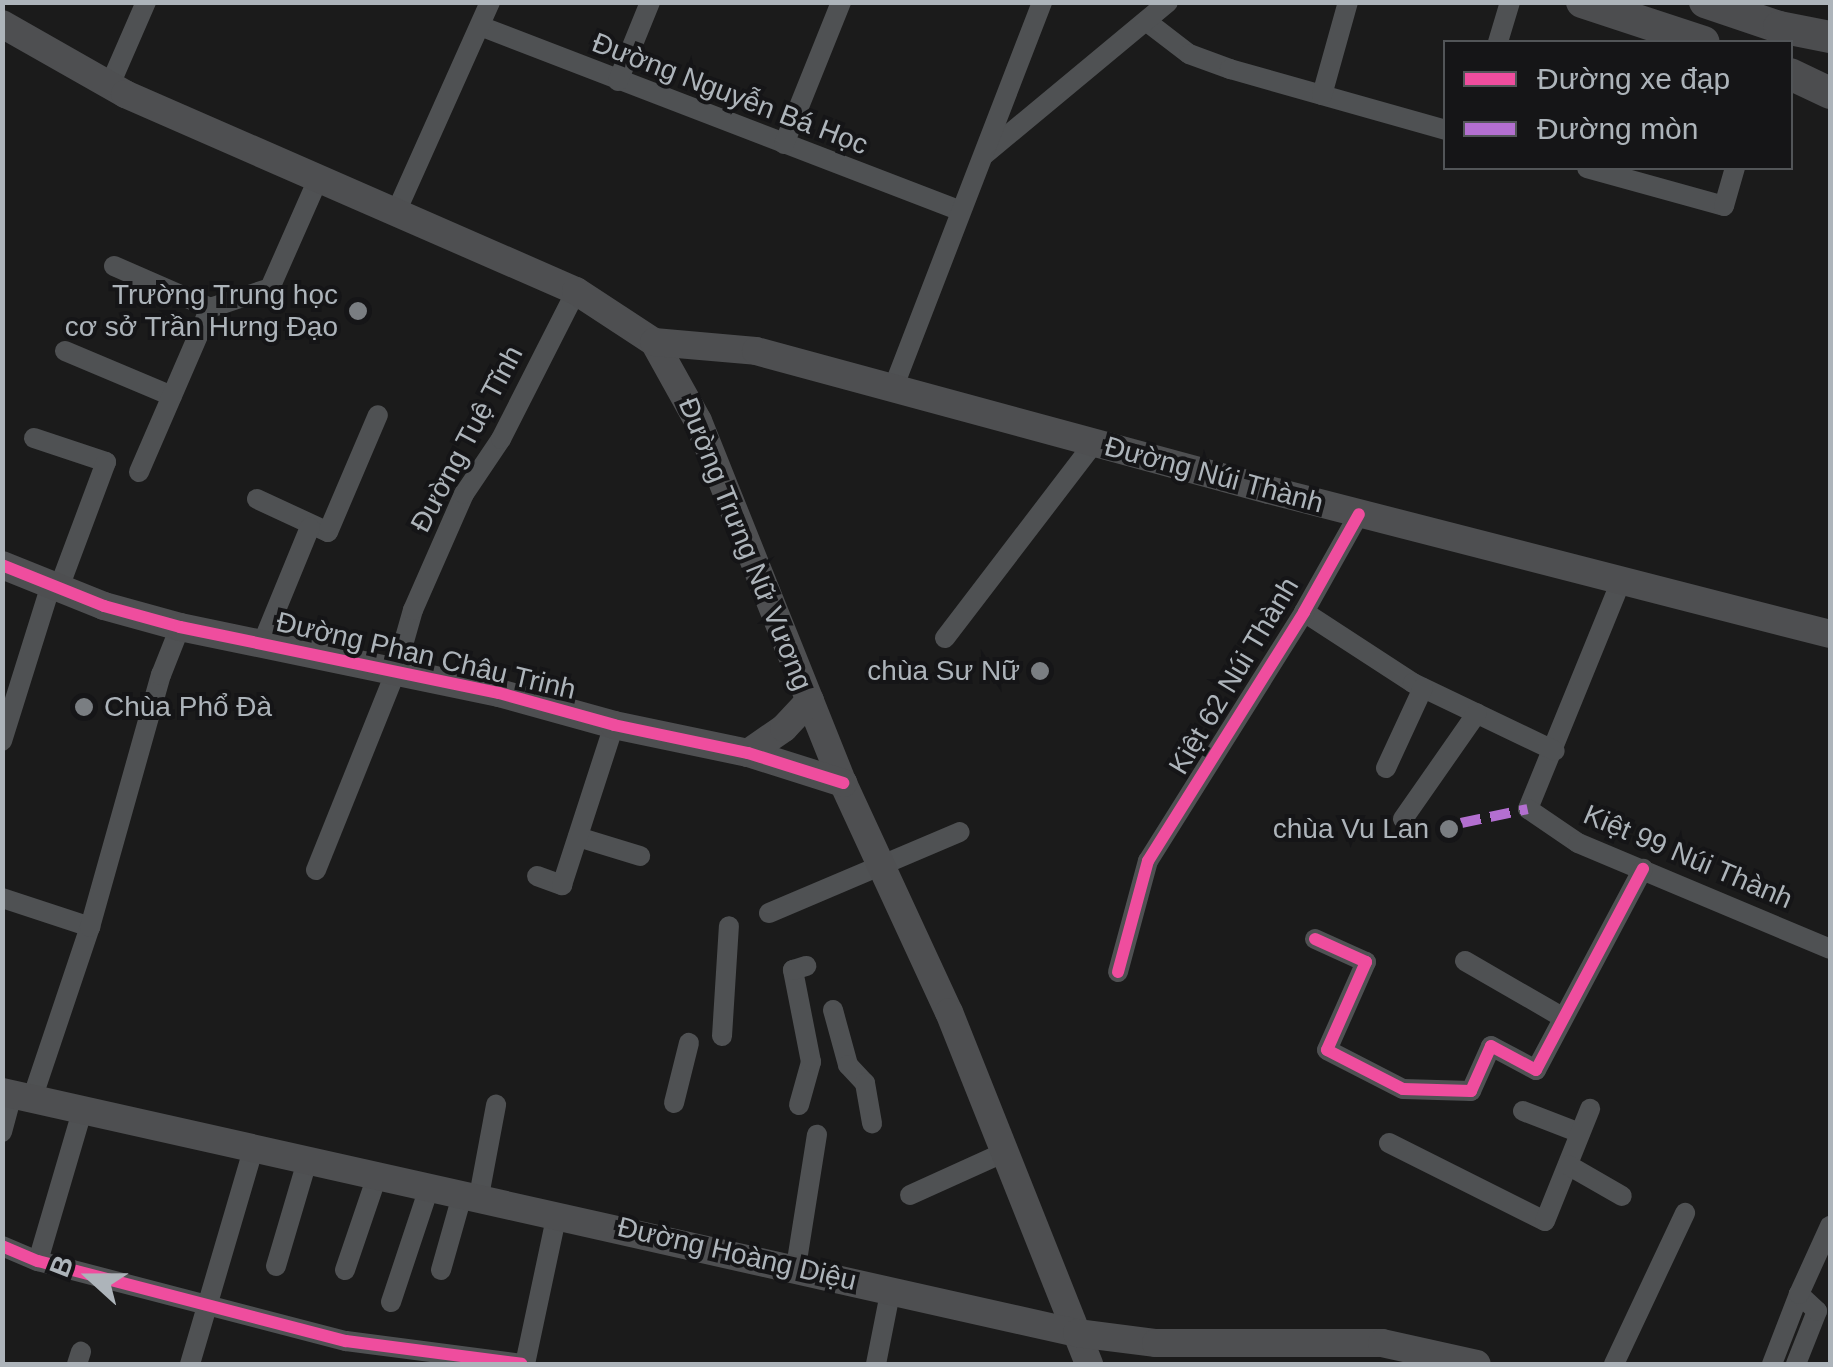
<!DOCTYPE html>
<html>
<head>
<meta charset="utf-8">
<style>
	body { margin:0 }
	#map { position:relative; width:1833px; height:1367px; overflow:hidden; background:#1b1b1b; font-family:Arial,sans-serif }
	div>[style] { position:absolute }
	.street>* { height:20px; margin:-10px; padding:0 10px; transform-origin:10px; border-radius:10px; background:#4f5153 }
	.secondary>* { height:28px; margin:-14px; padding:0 14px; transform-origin:14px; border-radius:14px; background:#4e4f51 }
	.primary>* { height:32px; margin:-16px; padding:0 16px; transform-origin:16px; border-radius:16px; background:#4c4d4f }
	.quiet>* { height:10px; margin-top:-5px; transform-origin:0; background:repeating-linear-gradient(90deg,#b36fd0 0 20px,transparent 0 30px) }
	.cycleway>* { height:12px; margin:-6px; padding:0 6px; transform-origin:6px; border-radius:6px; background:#ef4d9e }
	.dots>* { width:28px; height:28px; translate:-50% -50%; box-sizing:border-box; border:5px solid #151517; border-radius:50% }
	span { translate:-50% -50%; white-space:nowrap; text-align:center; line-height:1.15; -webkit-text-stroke:8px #151517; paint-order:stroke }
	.street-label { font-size:28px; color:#adb4ba }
	.poi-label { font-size:28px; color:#adb4ba }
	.right { translate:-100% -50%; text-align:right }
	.left { translate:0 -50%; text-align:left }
	.frame { position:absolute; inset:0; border:5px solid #adb4ba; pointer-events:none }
	.legend { position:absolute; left:1443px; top:40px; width:350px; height:130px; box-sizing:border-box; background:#151517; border:2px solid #525558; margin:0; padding:12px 18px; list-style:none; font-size:30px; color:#adb4ba }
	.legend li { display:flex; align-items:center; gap:20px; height:50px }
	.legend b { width:50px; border:2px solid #525558 }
	.north { position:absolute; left:40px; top:1227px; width:100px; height:100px; -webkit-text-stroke:8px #151517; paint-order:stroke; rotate:291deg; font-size:28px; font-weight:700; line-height:40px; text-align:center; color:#adb4ba }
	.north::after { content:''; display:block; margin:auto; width:35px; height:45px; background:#adb4ba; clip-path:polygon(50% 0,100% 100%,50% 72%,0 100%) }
</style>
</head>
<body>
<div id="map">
	<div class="street">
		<i style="left:1146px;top:21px;width:54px;rotate:37.5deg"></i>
		<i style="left:1189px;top:54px;width:44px;rotate:20.1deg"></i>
		<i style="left:1230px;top:69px;width:224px;rotate:15.8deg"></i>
		<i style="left:480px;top:26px;width:515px;rotate:21.04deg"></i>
		<i style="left:1498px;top:42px;width:42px;rotate:-73.3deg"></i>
		<i style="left:618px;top:81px;width:85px;rotate:-67.9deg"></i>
		<i style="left:109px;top:87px;width:93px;rotate:-66.5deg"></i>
		<i style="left:1322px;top:95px;width:97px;rotate:-74.4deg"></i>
		<i style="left:784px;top:144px;width:153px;rotate:-68.1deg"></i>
		<i style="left:984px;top:155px;width:239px;rotate:-39.7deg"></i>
		<i style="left:1587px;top:168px;width:142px;rotate:15.5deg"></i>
		<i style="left:1724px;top:206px;width:40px;rotate:-74deg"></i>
		<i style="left:397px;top:210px;width:228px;rotate:-65.9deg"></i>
		<i style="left:114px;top:266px;width:105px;rotate:23.6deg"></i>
		<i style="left:65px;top:351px;width:116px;rotate:22.8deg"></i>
		<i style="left:894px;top:386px;width:412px;rotate:-68.9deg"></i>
		<i style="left:34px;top:438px;width:76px;rotate:18.4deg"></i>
		<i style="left:106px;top:462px;width:134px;rotate:110.5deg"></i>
		<i style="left:139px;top:472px;width:179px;rotate:-66.6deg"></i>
		<i style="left:210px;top:308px;width:63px;rotate:-18.4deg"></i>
		<i style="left:270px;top:288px;width:119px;rotate:-66.2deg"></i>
		<i style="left:257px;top:499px;width:78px;rotate:24.9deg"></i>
		<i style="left:328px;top:532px;width:127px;rotate:-66.9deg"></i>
		<i style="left:1621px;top:581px;width:246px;rotate:112.2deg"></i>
		<i style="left:1528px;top:809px;width:60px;rotate:34.2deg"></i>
		<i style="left:1578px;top:843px;width:273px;rotate:22.8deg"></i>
		<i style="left:1304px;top:612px;width:130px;rotate:33.1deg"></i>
		<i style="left:1413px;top:683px;width:157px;rotate:25.6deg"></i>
		<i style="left:945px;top:638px;width:245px;rotate:-52.6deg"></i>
		<i style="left:262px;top:644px;width:126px;rotate:-67.7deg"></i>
		<i style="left:2px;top:741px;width:164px;rotate:-72.6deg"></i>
		<i style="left:1386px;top:768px;width:88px;rotate:-65.2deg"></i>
		<i style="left:1403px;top:819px;width:129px;rotate:-55.1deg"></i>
		<i style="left:578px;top:837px;width:65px;rotate:17deg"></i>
		<i style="left:316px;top:870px;width:212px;rotate:-68.1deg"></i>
		<i style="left:395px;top:673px;width:66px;rotate:-74.1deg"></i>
		<i style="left:413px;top:610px;width:127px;rotate:-66.3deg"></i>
		<i style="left:464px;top:494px;width:66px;rotate:-56.1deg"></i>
		<i style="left:501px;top:439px;width:166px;rotate:-63.1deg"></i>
		<i style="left:537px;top:876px;width:27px;rotate:20deg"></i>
		<i style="left:562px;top:885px;width:168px;rotate:-72deg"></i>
		<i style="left:2px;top:898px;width:93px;rotate:18.2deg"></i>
		<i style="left:769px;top:913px;width:207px;rotate:-23deg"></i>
		<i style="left:1315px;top:939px;width:56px;rotate:24.3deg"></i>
		<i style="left:1366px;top:962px;width:96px;rotate:113.9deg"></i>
		<i style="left:1327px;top:1050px;width:85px;rotate:27.2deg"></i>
		<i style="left:1403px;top:1089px;width:68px;rotate:1.7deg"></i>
		<i style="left:1471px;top:1091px;width:49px;rotate:-66deg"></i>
		<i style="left:1491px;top:1046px;width:51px;rotate:28.1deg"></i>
		<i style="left:1536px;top:1070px;width:228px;rotate:-62deg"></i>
		<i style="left:1465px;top:961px;width:112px;rotate:30deg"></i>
		<i style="left:1118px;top:972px;width:115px;rotate:-74.9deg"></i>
		<i style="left:1148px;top:861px;width:294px;rotate:-57.9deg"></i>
		<i style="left:1304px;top:612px;width:112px;rotate:-60.7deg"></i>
		<i style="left:833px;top:1010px;width:57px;rotate:74.7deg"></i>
		<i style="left:848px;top:1065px;width:25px;rotate:47deg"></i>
		<i style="left:865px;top:1083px;width:41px;rotate:80.1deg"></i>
		<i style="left:722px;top:1036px;width:110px;rotate:-86.4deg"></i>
		<i style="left:32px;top:1099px;width:182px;rotate:-71.4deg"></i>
		<i style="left:90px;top:927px;width:262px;rotate:-74.3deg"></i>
		<i style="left:161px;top:675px;width:52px;rotate:-68.4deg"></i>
		<i style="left:674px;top:1103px;width:62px;rotate:-76deg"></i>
		<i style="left:799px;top:1105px;width:45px;rotate:-74.4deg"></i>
		<i style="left:811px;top:1062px;width:94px;rotate:-101.1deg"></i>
		<i style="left:793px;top:970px;width:14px;rotate:-17deg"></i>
		<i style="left:1523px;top:1111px;width:61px;rotate:21.1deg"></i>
		<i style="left:2px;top:1132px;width:39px;rotate:-75deg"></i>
		<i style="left:1389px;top:1143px;width:174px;rotate:26.6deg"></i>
		<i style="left:1545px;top:1221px;width:121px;rotate:-68.1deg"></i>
		<i style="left:1568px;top:1165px;width:62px;rotate:29.9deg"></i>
		<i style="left:910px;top:1195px;width:104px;rotate:-24.4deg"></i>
		<i style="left:479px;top:1196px;width:93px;rotate:-79.4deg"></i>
		<i style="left:2px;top:1246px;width:39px;rotate:23deg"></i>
		<i style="left:38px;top:1261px;width:318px;rotate:14.6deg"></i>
		<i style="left:346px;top:1341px;width:177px;rotate:7.4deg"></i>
		<i style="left:38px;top:1261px;width:159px;rotate:-73.6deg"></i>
		<i style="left:276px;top:1266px;width:113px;rotate:-73.5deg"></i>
		<i style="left:796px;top:1267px;width:134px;rotate:-81deg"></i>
		<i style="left:345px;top:1270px;width:102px;rotate:-71.2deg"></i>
		<i style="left:441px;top:1270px;width:81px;rotate:-74.2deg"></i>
		<i style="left:391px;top:1302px;width:123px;rotate:-71.6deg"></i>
		<i style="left:77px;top:1364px;width:13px;rotate:-72deg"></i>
		<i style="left:190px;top:1364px;width:227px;rotate:-73.6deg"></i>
		<i style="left:525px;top:1364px;width:153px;rotate:-78deg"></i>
		<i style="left:876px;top:1364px;width:77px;rotate:-78.8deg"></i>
		<i style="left:1614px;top:1364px;width:167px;rotate:-64.8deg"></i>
		<i style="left:1772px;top:1364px;width:75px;rotate:-68.9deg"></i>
		<i style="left:1796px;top:1364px;width:57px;rotate:-68.4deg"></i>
		<i style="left:1817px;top:1311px;width:25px;rotate:-137deg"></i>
		<i style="left:1799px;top:1294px;width:75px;rotate:-65.5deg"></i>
	</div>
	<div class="secondary">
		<i style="left:2px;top:24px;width:142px;rotate:29.6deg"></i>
		<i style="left:125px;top:94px;width:492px;rotate:23.6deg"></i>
		<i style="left:576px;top:291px;width:93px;rotate:33.2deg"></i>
		<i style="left:654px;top:342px;width:90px;rotate:60.9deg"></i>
		<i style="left:698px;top:421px;width:390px;rotate:68.2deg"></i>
		<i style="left:843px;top:783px;width:252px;rotate:65.2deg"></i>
		<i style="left:949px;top:1012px;width:379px;rotate:68.3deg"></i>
		<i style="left:654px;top:342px;width:102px;rotate:5deg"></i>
		<i style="left:756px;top:351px;width:531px;rotate:15.16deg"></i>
		<i style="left:1269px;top:490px;width:579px;rotate:14.4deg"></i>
		<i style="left:2px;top:565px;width:110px;rotate:21.9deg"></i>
		<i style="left:104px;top:606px;width:79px;rotate:15.4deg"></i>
		<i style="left:180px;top:627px;width:326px;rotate:11.7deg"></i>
		<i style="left:499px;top:693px;width:119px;rotate:15.5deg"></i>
		<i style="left:614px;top:725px;width:137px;rotate:11.8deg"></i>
		<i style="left:748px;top:753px;width:100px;rotate:17.5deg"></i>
		<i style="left:748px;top:753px;width:44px;rotate:-34.8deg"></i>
		<i style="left:784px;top:728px;width:38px;rotate:-47deg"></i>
		<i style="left:2px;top:1092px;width:1102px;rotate:12.64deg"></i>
		<i style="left:1077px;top:1333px;width:80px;rotate:7.2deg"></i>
		<i style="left:1156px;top:1343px;width:226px"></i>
		<i style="left:1382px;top:1343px;width:97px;rotate:12.5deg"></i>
	</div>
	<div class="primary">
		<i style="left:1582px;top:2px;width:128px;rotate:18.2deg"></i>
		<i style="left:1705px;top:2px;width:78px;rotate:18.7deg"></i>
		<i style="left:1779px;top:27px;width:52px;rotate:11.1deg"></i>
		<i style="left:1790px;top:74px;width:44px;rotate:25.4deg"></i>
	</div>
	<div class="quiet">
		<i style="left:1461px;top:823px;width:68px;rotate:-11.8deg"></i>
	</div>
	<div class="cycleway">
		<i style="left:2px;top:565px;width:110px;rotate:21.9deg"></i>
		<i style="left:104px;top:606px;width:79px;rotate:15.4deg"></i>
		<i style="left:180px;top:627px;width:326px;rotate:11.7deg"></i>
		<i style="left:499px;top:693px;width:119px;rotate:15.5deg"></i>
		<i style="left:614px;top:725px;width:137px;rotate:11.8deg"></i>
		<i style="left:748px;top:753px;width:100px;rotate:17.5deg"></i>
		<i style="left:1315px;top:939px;width:56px;rotate:24.3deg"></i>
		<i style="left:1366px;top:962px;width:96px;rotate:113.9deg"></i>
		<i style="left:1327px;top:1050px;width:85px;rotate:27.2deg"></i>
		<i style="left:1403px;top:1089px;width:68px;rotate:1.7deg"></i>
		<i style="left:1471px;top:1091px;width:49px;rotate:-66deg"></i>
		<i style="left:1491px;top:1046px;width:51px;rotate:28.1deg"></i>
		<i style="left:1536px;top:1070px;width:228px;rotate:-62deg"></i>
		<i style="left:1118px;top:972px;width:115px;rotate:-74.9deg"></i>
		<i style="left:1148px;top:861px;width:294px;rotate:-57.9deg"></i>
		<i style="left:1304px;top:612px;width:112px;rotate:-60.7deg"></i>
		<i style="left:2px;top:1246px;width:39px;rotate:23deg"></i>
		<i style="left:38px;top:1261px;width:318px;rotate:14.6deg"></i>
		<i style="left:346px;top:1341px;width:177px;rotate:7.4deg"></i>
	</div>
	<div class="dots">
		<i style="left:358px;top:311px;background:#7a7e82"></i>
		<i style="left:1040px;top:671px;background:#7a7e82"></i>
		<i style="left:84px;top:707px;background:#7a7e82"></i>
		<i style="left:1449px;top:829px;background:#7a7e82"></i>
	</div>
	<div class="street-label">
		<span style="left:730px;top:94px;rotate:21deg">Đường Nguyễn Bá Học</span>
		<span style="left:467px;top:439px;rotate:-62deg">Đường Tuệ Tĩnh</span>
		<span style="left:1214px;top:475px;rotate:15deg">Đường Núi Thành</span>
		<span style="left:745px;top:544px;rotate:68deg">Đường Trưng Nữ Vương</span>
		<span style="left:426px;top:656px;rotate:13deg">Đường Phan Châu Trinh</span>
		<span style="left:1234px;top:676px;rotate:-59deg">Kiệt 62 Núi Thành</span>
		<span style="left:1688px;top:857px;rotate:23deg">Kiệt 99 Núi Thành</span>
		<span style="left:737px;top:1254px;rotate:13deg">Đường Hoàng Diệu</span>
	</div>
	<div class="poi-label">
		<span class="right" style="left:338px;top:311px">Trường Trung học<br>cơ sở Trần Hưng Đạo</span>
		<span class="right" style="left:1020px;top:671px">chùa Sư Nữ</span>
		<span class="left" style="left:104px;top:707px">Chùa Phổ Đà</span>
		<span class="right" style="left:1429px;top:829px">chùa Vu Lan</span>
	</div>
	<div class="frame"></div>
	<ul class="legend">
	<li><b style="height:12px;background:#ef4d9e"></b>Đường xe đạp</li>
	<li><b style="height:12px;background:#b36fd0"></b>Đường mòn</li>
	</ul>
	<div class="north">B</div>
</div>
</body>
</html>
